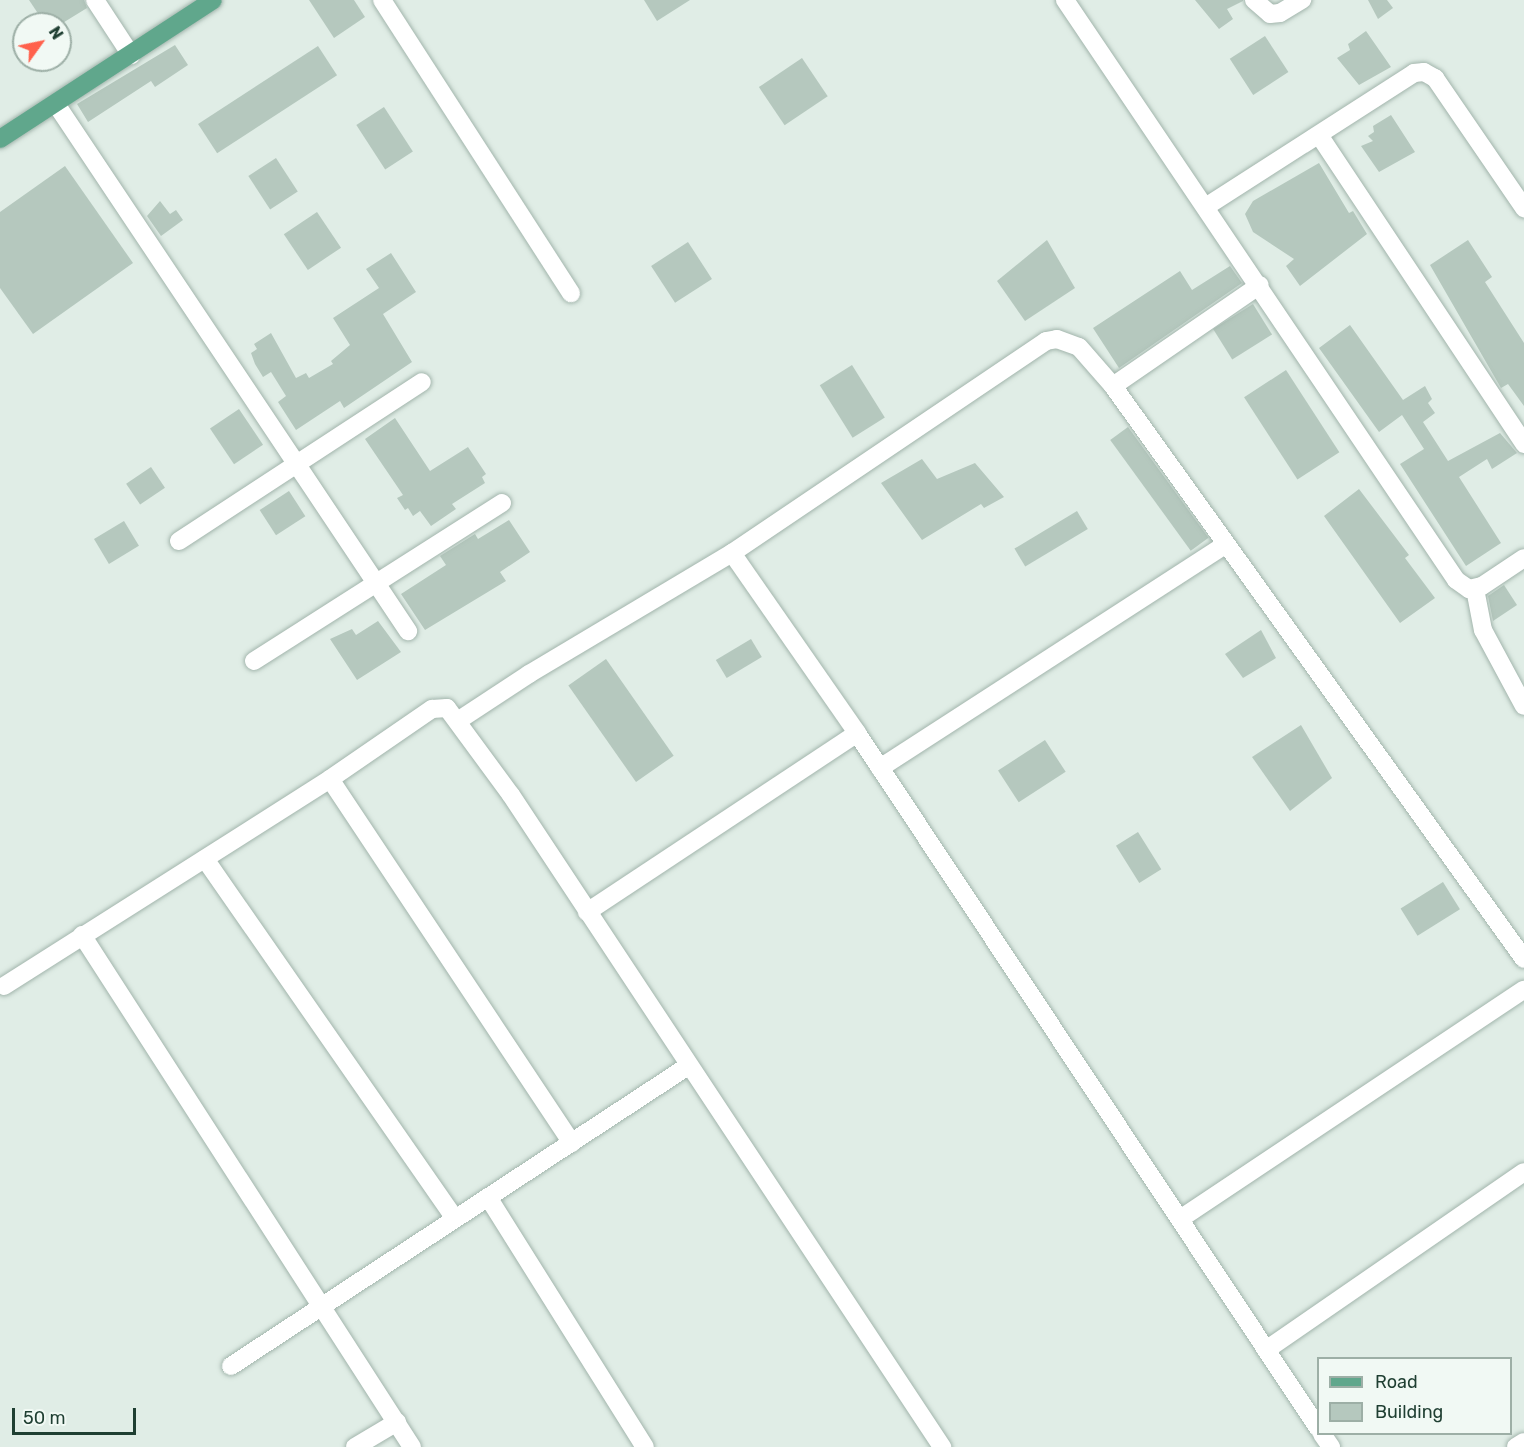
<!DOCTYPE html>
<html>
<head>
<meta charset="utf-8">
<style>
	body { margin:0 }
	#map { position:relative; width:1524px; height:1447px; overflow:hidden; background:#e0ede6; font-family:Rubik,sans-serif }
	div>[style] { position:absolute }
	.building>* { inset:0; background:#b5c8be; transform-origin:0 0 }
	.roads { filter:drop-shadow(0 0 2px #a2b5ac) drop-shadow(0 0 2px #a2b5ac) }
	.minor>* { height:18px; margin:-9px; padding:0 9px; transform-origin:9px; border-radius:9px; background:#fff }
	.major>* { height:18px; margin:-9px; padding:0 9px; transform-origin:9px; border-radius:9px; background:#60a78c }
	span { translate:-50% -50%; white-space:nowrap; text-align:center; line-height:1.15; -webkit-text-stroke:4.5px #f1f9f4; paint-order:stroke }
	.legend { position:absolute; left:1317px; top:1357px; width:195px; height:78px; box-sizing:border-box; background:#f1f9f4; border:2px solid #9dafa6; margin:0; padding:8px 10px; list-style:none; font-size:18px; color:#1f3f32 }
	.legend li { display:flex; align-items:center; gap:12px; height:30px }
	.legend b { width:30px; border:2px solid #9dafa6 }
	.north { position:absolute; left:12px; top:12px; width:60px; height:60px; box-sizing:border-box; background:#f1f9f4; border:2px solid #9dafa6; border-radius:50%; rotate:57deg; font-size:16px; font-weight:700; line-height:24px; text-align:center; color:#1f3f32 }
	.north::after { content:''; display:block; margin:auto; width:21px; height:27px; background:#ff614c; clip-path:polygon(50% 0,100% 100%,50% 72%,0 100%) }
	.scale { position:absolute; left:12px; top:1408px; width:124px; height:27px; box-sizing:border-box; border:3px solid #1f3f32; border-top:0; padding-left:8px; font-size:18px; line-height:21px; white-space:nowrap; color:#1f3f32; -webkit-text-stroke:4px #f1f9f4; paint-order:stroke }
</style>
</head>
<body>
<div id="map">
	<div class="building">
		<i style="clip-path:polygon(29px 0,84px 0,87px 8px,61px 24px,45px 24px)"></i>
		<i style="clip-path:polygon(309px 0,354px 0,365px 17px,334px 38px)"></i>
		<i style="clip-path:polygon(644px 0,690px 0,657px 21px)"></i>
		<i style="clip-path:polygon(1195px 0,1243px 0,1243px 1px,1227px 9px,1233px 19px,1219px 29px)"></i>
		<i style="clip-path:polygon(1368px 0,1387px 0,1393px 8px,1378px 19px)"></i>
		<i style="clip-path:polygon(1366px 31px,1391px 67px,1359px 85px,1337px 58px,1350px 50px,1348px 44px)"></i>
		<i style="left:1265px;top:36px;width:43px;height:42px;rotate:57deg"></i>
		<i style="clip-path:polygon(175px 45px,188px 65px,155px 87px,151px 81px,88px 122px,77px 104px)"></i>
		<i style="left:318px;top:46px;width:35px;height:143px;rotate:57deg"></i>
		<i style="left:802px;top:58px;width:46px;height:52px;rotate:56deg"></i>
		<i style="left:384px;top:107px;width:53px;height:33px;rotate:57deg"></i>
		<i style="clip-path:polygon(1391px 115px,1415px 152px,1379px 172px,1361px 146px,1373px 141px,1368px 136px,1374px 132px,1373px 126px)"></i>
		<i style="left:276px;top:158px;width:40px;height:33px;rotate:57deg"></i>
		<i style="clip-path:polygon(1319px 163px,1349px 213px,1353px 211px,1367px 234px,1300px 286px,1286px 266px,1294px 259px,1253px 232px,1245px 214px,1253px 201px)"></i>
		<i style="clip-path:polygon(65px 166px,133px 263px,33px 334px,0 288px,0 212px)"></i>
		<i style="clip-path:polygon(160px 201px,170px 214px,176px 210px,183px 220px,161px 236px,147px 216px)"></i>
		<i style="left:317px;top:212px;width:43px;height:40px;rotate:56deg"></i>
		<i style="clip-path:polygon(1047px 240px,1075px 288px,1025px 321px,997px 281px)"></i>
		<i style="clip-path:polygon(1468px 240px,1492px 277px,1485px 282px,1524px 343px,1524px 406px,1508px 384px,1501px 388px,1430px 265px)"></i>
		<i style="left:688px;top:242px;width:44px;height:44px;rotate:57deg"></i>
		<i style="clip-path:polygon(391px 253px,416px 292px,383px 314px,412px 362px,344px 408px,340px 401px,296px 430px,278px 402px,286px 396px,271px 372px,263px 377px,255px 364px,251px 353px,257px 349px,254px 344px,271px 333px,296px 378px,306px 373px,309px 378px,333px 364px,331px 361px,350px 345px,333px 318px,379px 288px,366px 269px)"></i>
		<i style="clip-path:polygon(1230px 266px,1242px 283px,1119px 368px,1093px 328px,1180px 271px,1192px 290px)"></i>
		<i style="left:1253px;top:304px;width:36px;height:47px;rotate:58deg"></i>
		<i style="clip-path:polygon(1350px 325px,1403px 400px,1425px 386px,1432px 399px,1428px 403px,1435px 413px,1423px 422px,1448px 461px,1500px 433px,1517px 453px,1492px 469px,1487px 459px,1459px 477px,1501px 543px,1466px 566px,1400px 464px,1424px 449px,1402px 415px,1379px 432px,1319px 348px)"></i>
		<i style="left:852px;top:365px;width:62px;height:38px;rotate:58deg"></i>
		<i style="left:1286px;top:370px;width:98px;height:50px;rotate:57deg"></i>
		<i style="left:239px;top:409px;width:43px;height:35px;rotate:56deg"></i>
		<i style="clip-path:polygon(395px 418px,430px 471px,468px 447px,486px 474px,482px 477px,485px 483px,452px 504px,456px 509px,431px 526px,420px 511px,413px 516px,408px 508px,405px 510px,397px 498px,403px 495px,365px 439px)"></i>
		<i style="left:1128px;top:427px;width:137px;height:22px;rotate:54deg"></i>
		<i style="clip-path:polygon(922px 459px,937px 479px,975px 463px,1004px 497px,984px 508px,981px 504px,922px 540px,881px 483px)"></i>
		<i style="left:151px;top:467px;width:25px;height:30px;rotate:56deg"></i>
		<i style="clip-path:polygon(1359px 489px,1409px 555px,1405px 558px,1435px 598px,1400px 623px,1324px 516px)"></i>
		<i style="left:289px;top:491px;width:30px;height:35px;rotate:57deg"></i>
		<i style="left:1077px;top:511px;width:21px;height:73px;rotate:59deg"></i>
		<i style="clip-path:polygon(509px 520px,530px 552px,500px 572px,506px 581px,425px 630px,401px 594px,446px 565px,440px 556px,475px 534px,478px 539px)"></i>
		<i style="left:124px;top:521px;width:29px;height:35px;rotate:59deg"></i>
		<i style="clip-path:polygon(1504px 585px,1517px 605px,1493px 621px,1488px 596px)"></i>
		<i style="clip-path:polygon(378px 621px,401px 652px,357px 680px,330px 639px,352px 629px,356px 635px)"></i>
		<i style="clip-path:polygon(1261px 630px,1276px 658px,1243px 678px,1225px 654px)"></i>
		<i style="left:751px;top:639px;width:21px;height:41px;rotate:59deg"></i>
		<i style="left:606px;top:659px;width:118px;height:46px;rotate:55deg"></i>
		<i style="clip-path:polygon(1301px 725px,1332px 778px,1290px 811px,1252px 757px)"></i>
		<i style="left:1045px;top:740px;width:38px;height:56px;rotate:57deg"></i>
		<i style="left:1138px;top:832px;width:44px;height:26px;rotate:58deg"></i>
		<i style="left:1443px;top:882px;width:32px;height:50px;rotate:58deg"></i>
	</div>
	<div class="roads">
		<div class="minor">
			<i style="left:95px;top:0;width:66px;rotate:56.8deg"></i>
			<i style="left:382px;top:0;width:349px;rotate:57.2deg"></i>
			<i style="left:1065px;top:0;width:699px;rotate:56.01deg"></i>
			<i style="left:1456px;top:580px;width:16px;rotate:35deg"></i>
			<i style="left:1469px;top:589px;width:13px;rotate:-13deg"></i>
			<i style="left:1482px;top:586px;width:50px;rotate:-33.7deg"></i>
			<i style="left:1254px;top:0;width:21px;rotate:41deg"></i>
			<i style="left:1270px;top:14px;width:10px;rotate:-6deg"></i>
			<i style="left:1280px;top:13px;width:26px;rotate:-31deg"></i>
			<i style="left:56px;top:104px;width:634px;rotate:56.26deg"></i>
			<i style="left:1319px;top:135px;width:371px;rotate:56.4deg"></i>
			<i style="left:1207px;top:206px;width:246px;rotate:-32.7deg"></i>
			<i style="left:1414px;top:73px;width:10px;rotate:-6deg"></i>
			<i style="left:1424px;top:72px;width:13px;rotate:29deg"></i>
			<i style="left:1435px;top:78px;width:158px;rotate:55.6deg"></i>
			<i style="left:1113px;top:386px;width:178px;rotate:-34.5deg"></i>
			<i style="left:179px;top:541px;width:290px;rotate:-33.2deg"></i>
			<i style="left:732px;top:553px;width:219px;rotate:55.2deg"></i>
			<i style="left:857px;top:733px;width:834px;rotate:56.44deg"></i>
			<i style="left:1475px;top:589px;width:42px;rotate:79deg"></i>
			<i style="left:1483px;top:630px;width:86px;rotate:61.7deg"></i>
			<i style="left:254px;top:661px;width:294px;rotate:-32.5deg"></i>
			<i style="left:459px;top:720px;width:84px;rotate:-33.3deg"></i>
			<i style="left:529px;top:674px;width:236px;rotate:-30.8deg"></i>
			<i style="left:732px;top:553px;width:379px;rotate:-34deg"></i>
			<i style="left:1046px;top:341px;width:11px;rotate:-10deg"></i>
			<i style="left:1057px;top:339px;width:23px;rotate:20deg"></i>
			<i style="left:1079px;top:347px;width:52px;rotate:48.9deg"></i>
			<i style="left:1113px;top:386px;width:705px;rotate:54.35deg"></i>
			<i style="left:880px;top:768px;width:412px;rotate:-32.9deg"></i>
			<i style="left:330px;top:779px;width:437px;rotate:56.4deg"></i>
			<i style="left:205px;top:859px;width:438px;rotate:55.2deg"></i>
			<i style="left:587px;top:912px;width:324px;rotate:-33.5deg"></i>
			<i style="left:82px;top:935px;width:609px;rotate:57.2deg"></i>
			<i style="left:4px;top:986px;width:386px;rotate:-32.4deg"></i>
			<i style="left:330px;top:779px;width:124px;rotate:-34.5deg"></i>
			<i style="left:432px;top:709px;width:15px;rotate:-4deg"></i>
			<i style="left:447px;top:708px;width:108px;rotate:53.7deg"></i>
			<i style="left:511px;top:795px;width:782px;rotate:56.53deg"></i>
			<i style="left:488px;top:1197px;width:295px;rotate:57.9deg"></i>
			<i style="left:1180px;top:1219px;width:413px;rotate:-33.7deg"></i>
			<i style="left:1266px;top:1350px;width:313px;rotate:-34.6deg"></i>
			<i style="left:231px;top:1366px;width:547px;rotate:-33.28deg"></i>
			<i style="left:1322px;top:1434px;width:16px;rotate:55deg"></i>
			<i style="left:355px;top:1447px;width:49px;rotate:-30.8deg"></i>
			<i style="left:1516px;top:1447px;width:9px;rotate:-32deg"></i>
		</div>
		<div class="major">
			<i style="left:0;top:139px;width:254px;rotate:-33.1deg"></i>
		</div>
	</div>
	<ul class="legend">
	<li><b style="height:8px;background:#60a78c"></b>Road</li>
	<li><b style="height:16px;background:#b5c8be"></b>Building</li>
	</ul>
	<div class="north">N</div>
	<div class="scale">50 m</div>
</div>
</body>
</html>
